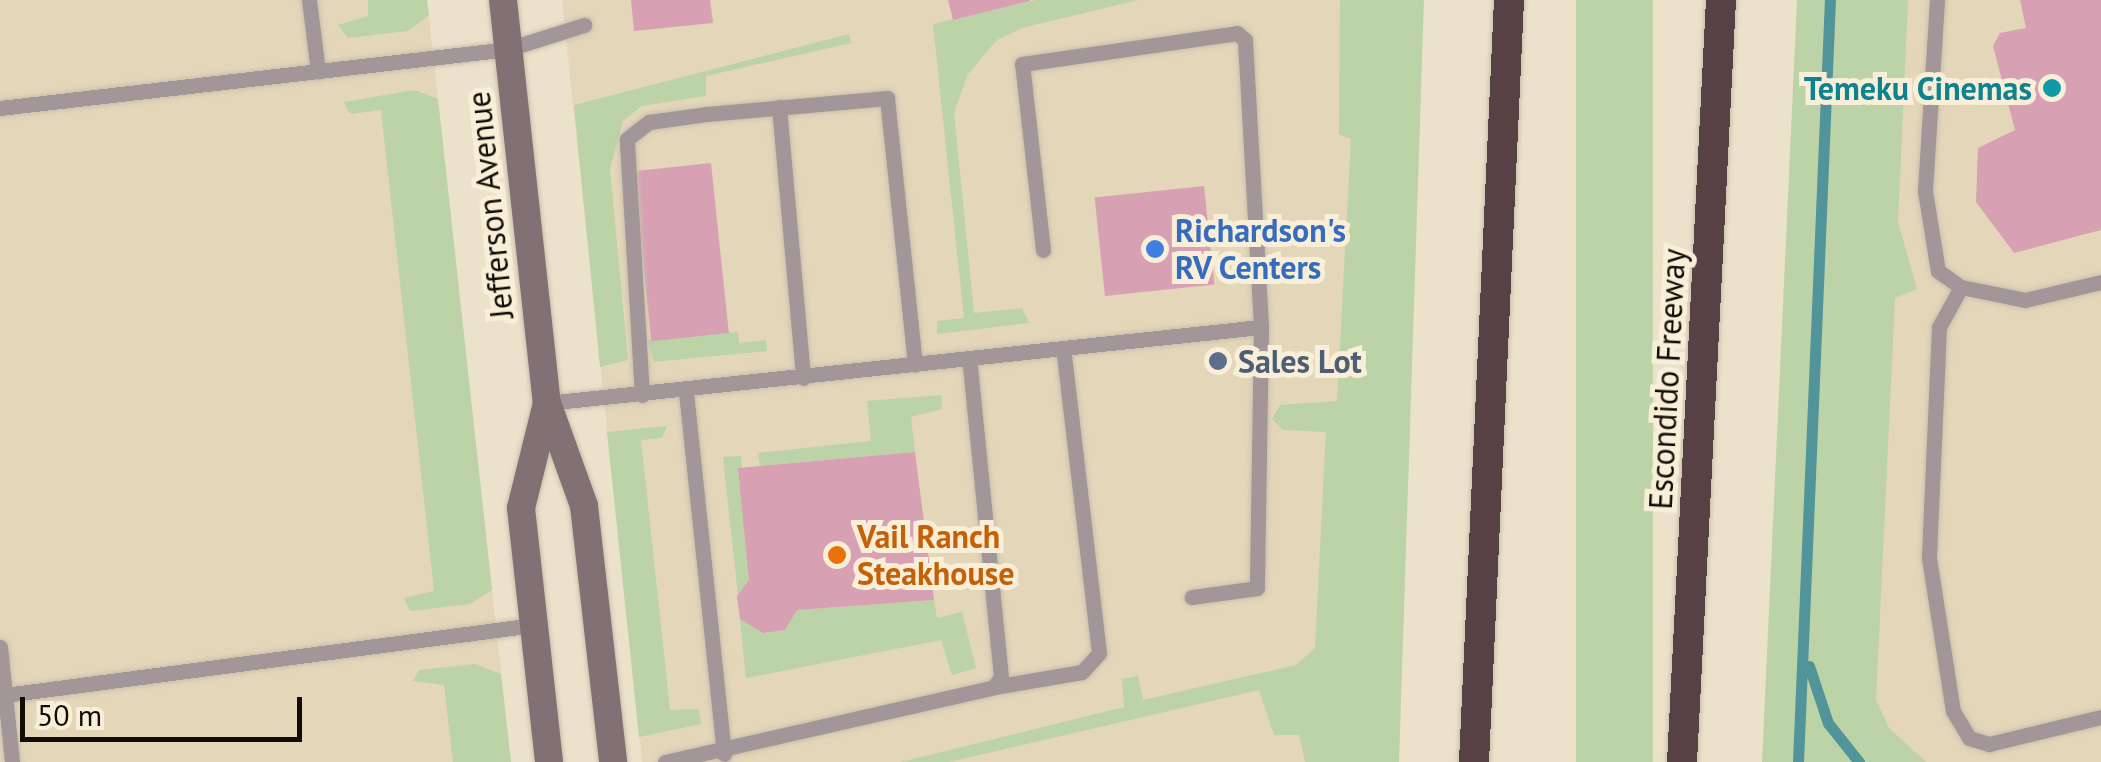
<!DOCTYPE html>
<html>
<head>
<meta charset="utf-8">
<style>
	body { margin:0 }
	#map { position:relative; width:2101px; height:762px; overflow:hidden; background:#ece2cc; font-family:"PT Sans",sans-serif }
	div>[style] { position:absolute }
	.built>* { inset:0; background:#e3d6b9 }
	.green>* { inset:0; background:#bcd2a7; transform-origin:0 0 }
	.stream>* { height:11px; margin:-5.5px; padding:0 5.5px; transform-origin:5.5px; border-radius:5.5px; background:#519499 }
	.building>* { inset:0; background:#d8a1b3; transform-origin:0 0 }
	.roads { filter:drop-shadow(0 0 2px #c9c0ac) drop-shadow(0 0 2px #c9c0ac) }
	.service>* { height:15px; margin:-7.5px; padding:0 7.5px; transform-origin:7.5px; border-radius:7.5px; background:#a29698 }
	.secondary>* { height:28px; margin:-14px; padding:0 14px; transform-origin:14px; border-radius:14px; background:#827174 }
	.motorway>* { height:30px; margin:-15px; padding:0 15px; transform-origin:15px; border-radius:15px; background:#574145 }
	.dots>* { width:28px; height:28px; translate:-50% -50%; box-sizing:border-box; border:5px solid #f9efd9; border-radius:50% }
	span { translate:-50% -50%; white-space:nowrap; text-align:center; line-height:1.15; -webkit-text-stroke:10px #f9efd9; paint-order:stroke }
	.culture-label { font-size:32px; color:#0d838f; font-weight:700 }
	.right { translate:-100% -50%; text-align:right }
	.street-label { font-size:32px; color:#100d06 }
	.shop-label { font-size:32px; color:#366cbe; font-weight:700 }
	.left { translate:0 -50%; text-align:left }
	.service-label { font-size:32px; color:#4e5e75; font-weight:700 }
	.food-label { font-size:32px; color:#c56008; font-weight:700 }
	.scale { position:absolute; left:20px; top:697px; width:282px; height:45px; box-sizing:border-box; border:5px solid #100d06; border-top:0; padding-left:12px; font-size:30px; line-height:35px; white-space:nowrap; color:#100d06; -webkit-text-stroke:8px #f9efd9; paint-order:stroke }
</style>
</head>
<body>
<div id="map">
	<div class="built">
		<i style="clip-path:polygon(0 0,427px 0,511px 762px,0 762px)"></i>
		<i style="clip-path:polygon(562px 0,1366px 0,1326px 762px,642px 762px)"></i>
		<i style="clip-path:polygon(1874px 0,2101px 0,2101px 762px,1924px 762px,1873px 719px)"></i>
	</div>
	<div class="green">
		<i style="clip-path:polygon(368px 0,427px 0,429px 15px,408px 31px,348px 38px,338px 25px,368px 16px)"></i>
		<i style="clip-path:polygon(1036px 0,1138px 0,1022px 28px,997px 40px,968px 74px,954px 112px,974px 313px,1022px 308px,1029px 323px,937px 334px,937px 321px,964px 318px,933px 24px)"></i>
		<i style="clip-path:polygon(1340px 0,1424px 0,1399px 762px,1305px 762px,1299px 735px,1274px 735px,1259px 690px,949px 762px,901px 762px,1124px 707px,1122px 679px,1138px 676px,1143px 700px,1296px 665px,1315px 648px,1326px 432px,1283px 430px,1272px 419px,1280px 405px,1337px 401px,1351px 139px,1339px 134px)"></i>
		<i style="left:1576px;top:0;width:77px;height:763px"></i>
		<i style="clip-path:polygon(1797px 0,1908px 0,1898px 222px,1917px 289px,1895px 298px,1876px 700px,1889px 728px,1926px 762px,1762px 762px)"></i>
		<i style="clip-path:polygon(849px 34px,851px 43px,706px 76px,706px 96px,642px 106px,623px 121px,610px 169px,628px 360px,600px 367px,574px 105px)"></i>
		<i style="clip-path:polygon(414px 90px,438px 99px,492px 590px,470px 604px,410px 611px,404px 598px,434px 591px,381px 110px,350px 114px,344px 102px)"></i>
		<i style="clip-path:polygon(738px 332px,739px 343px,766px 340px,767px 351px,654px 362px,647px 340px)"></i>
		<i style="clip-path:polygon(941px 395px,942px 409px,911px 417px,915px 452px,760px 466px,758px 453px,871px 441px,867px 401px)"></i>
		<i style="clip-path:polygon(667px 426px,662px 438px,641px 440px,670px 710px,699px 709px,701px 724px,639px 737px,607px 432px)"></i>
		<i style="clip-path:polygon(741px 456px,749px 580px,738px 595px,723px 457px)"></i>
		<i style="clip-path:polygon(934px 600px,937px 618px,962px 612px,976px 668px,952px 675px,941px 640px,746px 678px,740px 619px,763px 632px,785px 630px,797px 610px)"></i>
		<i style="clip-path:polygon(475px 664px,501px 674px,511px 762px,453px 762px,444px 685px,413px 681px,419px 670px)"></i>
	</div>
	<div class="stream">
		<i style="left:1809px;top:666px;width:60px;rotate:71.6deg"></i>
		<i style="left:1828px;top:723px;width:50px;rotate:51.5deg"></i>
		<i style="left:1798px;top:762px;width:763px;rotate:-87.6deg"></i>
	</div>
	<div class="building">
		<i style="clip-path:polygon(631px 0,710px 0,713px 23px,634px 31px)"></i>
		<i style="clip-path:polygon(948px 0,1030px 0,1030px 1px,953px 20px)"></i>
		<i style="clip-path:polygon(2020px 0,2101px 0,2101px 230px,2014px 253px,1976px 202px,1978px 148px,2015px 130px,1993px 46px,2000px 33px,2026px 28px)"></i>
		<i style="left:711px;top:163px;width:171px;height:78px;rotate:84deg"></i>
		<i style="left:1204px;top:186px;width:99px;height:110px;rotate:84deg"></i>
		<i style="clip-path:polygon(915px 452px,934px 600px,797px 610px,785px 630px,763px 633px,740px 619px,737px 596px,749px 580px,738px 468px)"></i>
	</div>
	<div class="roads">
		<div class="service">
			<i style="left:309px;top:0;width:72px;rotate:82.8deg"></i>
			<i style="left:1937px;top:0;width:191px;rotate:93.6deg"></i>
			<i style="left:1925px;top:191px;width:81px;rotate:80.8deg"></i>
			<i style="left:1938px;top:271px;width:28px;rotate:35deg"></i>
			<i style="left:1961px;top:287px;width:65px;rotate:11.5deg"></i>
			<i style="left:2025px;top:300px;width:78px;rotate:-13.3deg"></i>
			<i style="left:779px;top:107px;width:272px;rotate:84.9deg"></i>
			<i style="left:0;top:108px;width:511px;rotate:-6.62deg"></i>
			<i style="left:508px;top:49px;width:80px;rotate:-17.5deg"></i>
			<i style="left:1043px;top:250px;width:187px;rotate:-96.4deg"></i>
			<i style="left:1022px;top:64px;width:217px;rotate:-8.2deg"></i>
			<i style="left:1237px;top:33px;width:11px;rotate:41deg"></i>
			<i style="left:1245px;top:40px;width:287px;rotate:86.8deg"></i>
			<i style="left:1261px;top:327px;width:261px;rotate:90.9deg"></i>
			<i style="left:1257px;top:588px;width:66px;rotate:172.1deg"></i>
			<i style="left:1961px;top:287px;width:46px;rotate:118.8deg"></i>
			<i style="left:1939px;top:327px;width:231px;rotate:92.5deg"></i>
			<i style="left:1929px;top:558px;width:155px;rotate:81.1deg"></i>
			<i style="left:1953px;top:711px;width:31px;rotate:59deg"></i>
			<i style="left:1969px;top:738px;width:21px;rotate:17deg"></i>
			<i style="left:1989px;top:744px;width:115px;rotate:-13.6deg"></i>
			<i style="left:686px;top:392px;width:364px;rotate:84deg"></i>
			<i style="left:642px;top:395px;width:256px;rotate:-93.4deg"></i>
			<i style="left:627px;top:139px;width:28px;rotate:-38deg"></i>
			<i style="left:649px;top:122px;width:59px;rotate:-7.9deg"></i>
			<i style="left:707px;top:114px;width:181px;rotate:-5.1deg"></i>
			<i style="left:887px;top:98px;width:268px;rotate:84deg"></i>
			<i style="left:547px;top:403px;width:718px;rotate:-6.08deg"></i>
			<i style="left:0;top:647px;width:116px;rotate:84deg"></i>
			<i style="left:994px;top:687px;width:89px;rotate:-9.7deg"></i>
			<i style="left:1082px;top:672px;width:25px;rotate:-48deg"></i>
			<i style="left:1099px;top:653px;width:307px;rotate:-96.7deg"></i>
			<i style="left:5px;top:695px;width:534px;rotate:-7.54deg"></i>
			<i style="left:665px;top:762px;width:337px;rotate:-12.8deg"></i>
			<i style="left:994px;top:687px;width:12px;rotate:-55deg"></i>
			<i style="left:1001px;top:677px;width:320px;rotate:-95.7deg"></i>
		</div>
		<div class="secondary">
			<i style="left:503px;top:0;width:405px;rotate:83.8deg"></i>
			<i style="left:547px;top:403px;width:109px;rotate:70.2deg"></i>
			<i style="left:584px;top:506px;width:258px;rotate:83.5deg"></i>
			<i style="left:547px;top:403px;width:108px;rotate:103.9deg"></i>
			<i style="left:521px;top:508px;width:256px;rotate:83.7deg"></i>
		</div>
		<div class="motorway">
			<i style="left:1474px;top:762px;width:763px;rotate:-87.37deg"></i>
			<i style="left:1682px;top:762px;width:763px;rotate:-87.07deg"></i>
		</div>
	</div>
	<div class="dots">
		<i style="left:2052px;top:88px;background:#0f9aa8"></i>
		<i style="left:1155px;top:249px;background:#3f7fe0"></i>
		<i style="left:1218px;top:361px;background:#5c6f8a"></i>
		<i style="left:837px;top:555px;background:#e8710a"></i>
	</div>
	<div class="culture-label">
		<span class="right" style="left:2032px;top:88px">Temeku Cinemas</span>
	</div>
	<div class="street-label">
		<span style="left:490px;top:205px;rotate:-96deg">Jefferson Avenue</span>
		<span style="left:1667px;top:379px;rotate:-87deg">Escondido Freeway</span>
	</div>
	<div class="shop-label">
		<span class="left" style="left:1175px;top:249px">Richardson's<br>RV Centers</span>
	</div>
	<div class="service-label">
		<span class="left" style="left:1238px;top:361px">Sales Lot</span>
	</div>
	<div class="food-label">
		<span class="left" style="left:857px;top:555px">Vail Ranch<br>Steakhouse</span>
	</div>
	<div class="scale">50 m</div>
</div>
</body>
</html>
